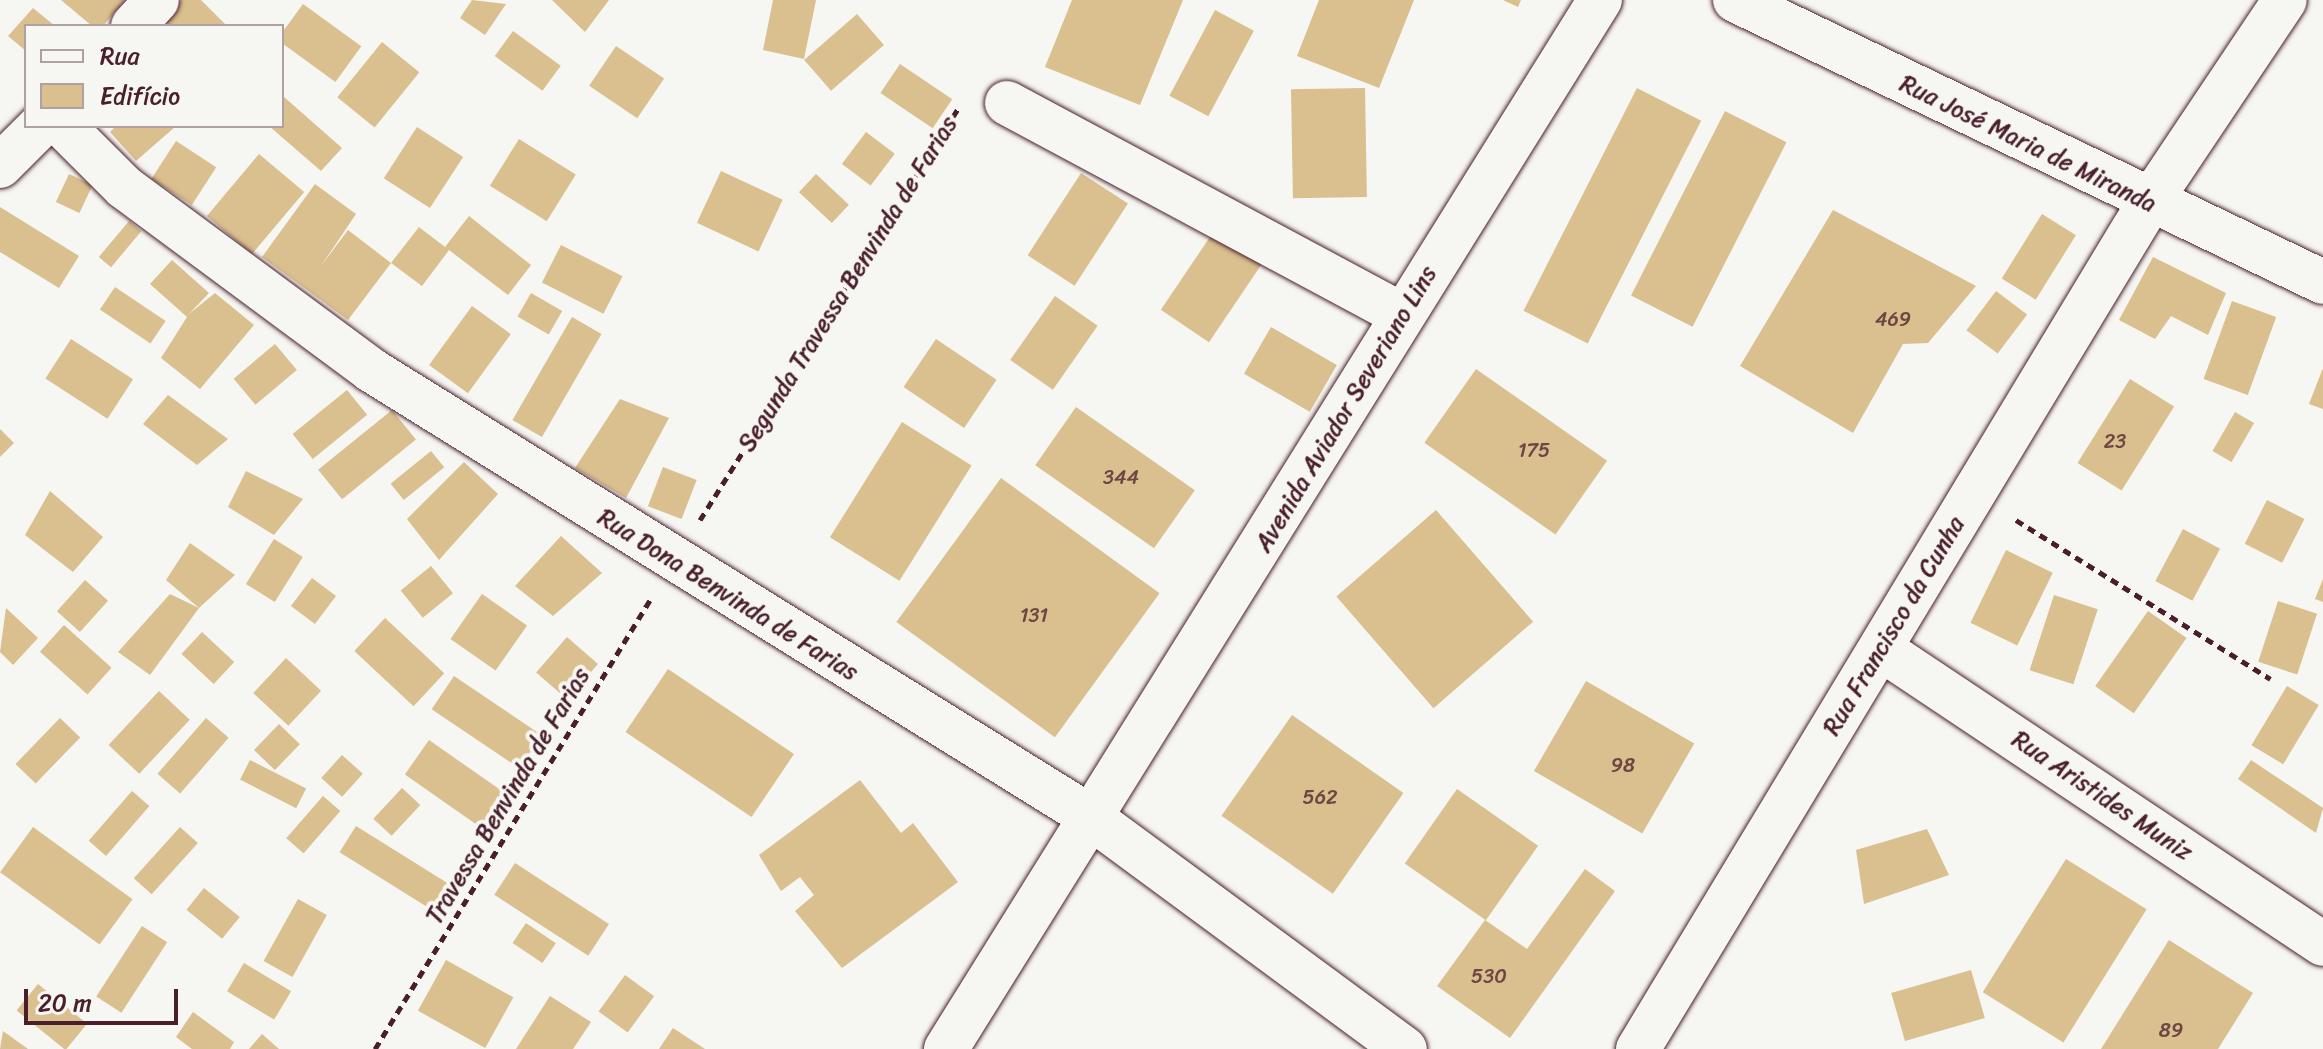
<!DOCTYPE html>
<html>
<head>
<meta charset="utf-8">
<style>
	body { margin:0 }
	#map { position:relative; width:2323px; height:1049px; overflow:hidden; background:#f6f6f2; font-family:Sriracha,sans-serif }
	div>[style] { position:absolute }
	.building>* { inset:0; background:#dabf8f; transform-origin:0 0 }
	.path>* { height:5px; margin-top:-2.5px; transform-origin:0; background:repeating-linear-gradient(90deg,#4a1f2b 0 8px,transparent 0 14px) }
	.roads { filter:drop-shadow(0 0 2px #4a1f2b) drop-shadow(0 0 2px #4a1f2b) }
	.street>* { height:44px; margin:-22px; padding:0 22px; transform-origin:22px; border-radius:22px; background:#f6f6f2 }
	span { translate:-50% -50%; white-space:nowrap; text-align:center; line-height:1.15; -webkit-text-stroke:8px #f6f6f2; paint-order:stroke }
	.number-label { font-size:20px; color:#6e4744 }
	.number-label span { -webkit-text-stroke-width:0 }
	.street-label { font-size:24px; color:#4a1f2b }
	.legend { position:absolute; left:24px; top:24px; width:260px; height:104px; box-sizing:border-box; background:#f6f6f2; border:2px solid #b1a0a2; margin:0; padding:10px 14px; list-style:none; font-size:24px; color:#4a1f2b }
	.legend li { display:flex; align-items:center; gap:16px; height:40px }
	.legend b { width:40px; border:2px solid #b1a0a2 }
	.scale { position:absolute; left:24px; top:989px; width:154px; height:36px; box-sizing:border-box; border:4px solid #4a1f2b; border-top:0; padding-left:10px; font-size:24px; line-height:28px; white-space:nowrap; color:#4a1f2b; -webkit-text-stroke:6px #f6f6f2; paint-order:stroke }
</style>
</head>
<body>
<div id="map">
	<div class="building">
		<i style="clip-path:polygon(61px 0,125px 0,103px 26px,92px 26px)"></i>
		<i style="clip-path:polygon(181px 0,201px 0,227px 26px,170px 26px,163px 19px)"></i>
		<i style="clip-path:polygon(472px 0,506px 4px,485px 35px,460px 18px)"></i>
		<i style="clip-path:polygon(552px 0,609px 0,585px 32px)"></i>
		<i style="clip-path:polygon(773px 0,816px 0,804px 59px,763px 50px)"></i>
		<i style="clip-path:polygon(1072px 0,1183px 0,1140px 105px,1045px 67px)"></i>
		<i style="clip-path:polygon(1319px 0,1414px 0,1379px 88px,1297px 56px)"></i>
		<i style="clip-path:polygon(1503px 0,1521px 0,1518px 7px)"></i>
		<i style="left:303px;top:4px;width:72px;height:44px;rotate:36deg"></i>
		<i style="clip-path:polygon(33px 8px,55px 26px,26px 26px,26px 51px,8px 36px)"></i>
		<i style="left:1215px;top:10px;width:44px;height:97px;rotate:28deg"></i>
		<i style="left:857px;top:14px;width:41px;height:70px;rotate:49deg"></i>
		<i style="left:513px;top:31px;width:59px;height:31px;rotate:36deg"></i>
		<i style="left:382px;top:42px;width:48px;height:71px;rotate:39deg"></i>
		<i style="left:616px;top:46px;width:58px;height:48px;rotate:34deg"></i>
		<i style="left:900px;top:64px;width:63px;height:35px;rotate:34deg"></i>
		<i style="left:1365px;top:88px;width:109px;height:74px;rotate:89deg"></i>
		<i style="left:1637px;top:88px;width:72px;height:250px;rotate:27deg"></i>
		<i style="clip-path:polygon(284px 97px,342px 148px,321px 171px,269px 126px,282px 126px)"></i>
		<i style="left:1725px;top:111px;width:69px;height:207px;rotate:27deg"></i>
		<i style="clip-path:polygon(116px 126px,176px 126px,136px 161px,110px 132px)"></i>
		<i style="left:417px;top:127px;width:55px;height:61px;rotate:33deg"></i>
		<i style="left:866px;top:132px;width:36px;height:40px;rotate:37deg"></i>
		<i style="left:519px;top:139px;width:67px;height:55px;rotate:32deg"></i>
		<i style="left:176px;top:141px;width:48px;height:45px;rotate:33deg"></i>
		<i style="left:259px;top:154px;width:59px;height:81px;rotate:40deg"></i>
		<i style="left:721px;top:171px;width:68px;height:57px;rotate:25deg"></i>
		<i style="left:1081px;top:173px;width:56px;height:98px;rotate:33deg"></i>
		<i style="left:69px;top:174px;width:26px;height:31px;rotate:25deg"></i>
		<i style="left:816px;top:174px;width:45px;height:25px;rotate:43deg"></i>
		<i style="clip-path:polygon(315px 184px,356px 214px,321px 266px,348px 230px,391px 263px,419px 227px,445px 247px,469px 216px,531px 265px,508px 295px,449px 250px,422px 286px,391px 263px,348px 320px,262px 257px)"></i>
		<i style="clip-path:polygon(0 207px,79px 256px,59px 288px,0 252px)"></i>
		<i style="clip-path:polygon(1833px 210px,1976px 286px,1928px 343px,1903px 344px,1853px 433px,1740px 366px)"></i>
		<i style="left:2042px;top:214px;width:40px;height:76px;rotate:32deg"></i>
		<i style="left:129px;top:221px;width:16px;height:47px;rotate:40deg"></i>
		<i style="left:1214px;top:231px;width:58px;height:95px;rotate:34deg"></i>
		<i style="left:561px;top:245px;width:69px;height:42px;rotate:27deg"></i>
		<i style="clip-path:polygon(2153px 257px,2226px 293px,2208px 335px,2171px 316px,2155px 339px,2119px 320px)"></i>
		<i style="clip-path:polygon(172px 260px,209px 293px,189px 314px,215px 293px,254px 325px,200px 389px,161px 358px,187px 317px,150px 284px)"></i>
		<i style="left:115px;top:287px;width:61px;height:27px;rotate:34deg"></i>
		<i style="left:1996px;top:291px;width:39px;height:49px;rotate:37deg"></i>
		<i style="left:531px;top:293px;width:36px;height:27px;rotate:30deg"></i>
		<i style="left:1055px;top:296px;width:52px;height:78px;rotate:35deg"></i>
		<i style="left:2232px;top:301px;width:47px;height:83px;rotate:20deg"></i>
		<i style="left:472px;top:306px;width:48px;height:73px;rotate:36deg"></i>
		<i style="left:572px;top:317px;width:34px;height:119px;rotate:30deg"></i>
		<i style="left:1271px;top:327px;width:76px;height:54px;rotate:30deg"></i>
		<i style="left:71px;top:339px;width:74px;height:47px;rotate:33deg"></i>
		<i style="left:936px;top:339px;width:73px;height:58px;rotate:34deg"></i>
		<i style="left:275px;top:344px;width:34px;height:54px;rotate:50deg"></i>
		<i style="clip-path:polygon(2323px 368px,2323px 409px,2309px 404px)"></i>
		<i style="left:1476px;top:369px;width:160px;height:90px;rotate:35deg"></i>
		<i style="left:2130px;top:379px;width:52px;height:99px;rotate:32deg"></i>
		<i style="left:347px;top:390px;width:32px;height:70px;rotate:51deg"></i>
		<i style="clip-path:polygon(168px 395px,228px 439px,197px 465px,143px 424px)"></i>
		<i style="clip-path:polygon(620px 399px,669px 418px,626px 498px,575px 468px)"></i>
		<i style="left:1076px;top:407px;width:145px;height:71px;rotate:35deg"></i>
		<i style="left:392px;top:410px;width:38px;height:95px;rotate:51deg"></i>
		<i style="left:2235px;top:412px;width:22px;height:45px;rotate:30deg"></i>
		<i style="left:902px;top:422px;width:82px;height:136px;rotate:32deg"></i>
		<i style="clip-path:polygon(0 429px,14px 443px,0 457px)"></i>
		<i style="left:431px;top:451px;width:21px;height:52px;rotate:51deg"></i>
		<i style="clip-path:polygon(464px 462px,498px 494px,439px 560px,407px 519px)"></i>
		<i style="left:663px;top:467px;width:36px;height:42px;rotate:21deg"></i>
		<i style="clip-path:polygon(246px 471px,303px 499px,274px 535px,228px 507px)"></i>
		<i style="left:1001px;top:478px;width:196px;height:178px;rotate:36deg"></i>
		<i style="clip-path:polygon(50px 491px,103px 537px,73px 572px,25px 535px)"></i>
		<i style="left:2267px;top:500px;width:42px;height:49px;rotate:27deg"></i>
		<i style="left:1436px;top:510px;width:148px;height:132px;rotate:49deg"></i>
		<i style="left:2183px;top:529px;width:42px;height:59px;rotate:28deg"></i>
		<i style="clip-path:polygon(561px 536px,602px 573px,553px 616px,515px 586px)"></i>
		<i style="left:274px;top:539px;width:34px;height:53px;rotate:32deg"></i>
		<i style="clip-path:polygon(190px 543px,235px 575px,199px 608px,150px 675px,118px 652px,170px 594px,199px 608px,166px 580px)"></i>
		<i style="left:2006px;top:550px;width:52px;height:81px;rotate:26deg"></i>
		<i style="left:431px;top:566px;width:35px;height:39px;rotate:51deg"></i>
		<i style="left:312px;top:578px;width:30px;height:35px;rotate:37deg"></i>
		<i style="clip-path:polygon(2323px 579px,2323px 602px,2315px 599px)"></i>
		<i style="left:85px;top:580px;width:31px;height:42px;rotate:42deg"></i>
		<i style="left:482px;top:594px;width:55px;height:55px;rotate:35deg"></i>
		<i style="left:2054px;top:595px;width:46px;height:79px;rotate:18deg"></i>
		<i style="left:2278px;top:601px;width:41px;height:64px;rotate:18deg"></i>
		<i style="clip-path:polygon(6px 608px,38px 638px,13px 665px,0 652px)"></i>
		<i style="left:2148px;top:611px;width:47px;height:92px;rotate:35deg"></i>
		<i style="left:385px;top:618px;width:81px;height:45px;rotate:43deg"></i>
		<i style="left:64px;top:625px;width:64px;height:36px;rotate:42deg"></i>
		<i style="left:202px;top:632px;width:44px;height:30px;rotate:43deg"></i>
		<i style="left:567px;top:637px;width:41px;height:47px;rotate:41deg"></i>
		<i style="left:286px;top:658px;width:48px;height:48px;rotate:43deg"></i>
		<i style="left:668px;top:669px;width:152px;height:76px;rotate:34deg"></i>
		<i style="left:454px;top:676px;width:106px;height:40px;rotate:34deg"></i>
		<i style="left:1586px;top:681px;width:125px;height:104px;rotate:30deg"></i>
		<i style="left:2287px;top:686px;width:37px;height:69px;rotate:31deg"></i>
		<i style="left:159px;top:691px;width:42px;height:74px;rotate:43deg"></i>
		<i style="left:1292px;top:715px;width:136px;height:123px;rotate:35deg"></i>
		<i style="left:60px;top:718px;width:28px;height:64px;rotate:44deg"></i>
		<i style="left:206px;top:718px;width:30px;height:74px;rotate:41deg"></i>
		<i style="left:279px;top:724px;width:29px;height:36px;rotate:44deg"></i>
		<i style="left:429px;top:740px;width:93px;height:42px;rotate:35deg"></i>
		<i style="left:342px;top:755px;width:28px;height:31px;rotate:42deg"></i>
		<i style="left:250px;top:760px;width:63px;height:22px;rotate:27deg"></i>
		<i style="clip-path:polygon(2251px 760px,2323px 808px,2316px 833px,2238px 779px)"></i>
		<i style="clip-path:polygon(860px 780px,901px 833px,913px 823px,958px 882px,842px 968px,795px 911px,814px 895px,800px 877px,781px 891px,759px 855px)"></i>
		<i style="left:402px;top:788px;width:25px;height:42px;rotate:43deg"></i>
		<i style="left:1457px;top:789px;width:99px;height:91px;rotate:35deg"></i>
		<i style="left:132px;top:791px;width:23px;height:66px;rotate:41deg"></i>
		<i style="left:323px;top:796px;width:23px;height:56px;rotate:41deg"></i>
		<i style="left:356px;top:826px;width:110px;height:31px;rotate:32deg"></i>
		<i style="left:33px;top:827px;width:123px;height:56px;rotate:36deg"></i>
		<i style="left:180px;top:827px;width:24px;height:69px;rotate:42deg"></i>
		<i style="clip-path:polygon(1927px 829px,1949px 875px,1864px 904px,1856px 850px)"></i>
		<i style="left:2066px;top:859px;width:95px;height:157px;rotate:32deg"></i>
		<i style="left:515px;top:863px;width:112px;height:38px;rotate:33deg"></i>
		<i style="clip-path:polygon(1585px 869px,1615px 891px,1510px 1038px,1437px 986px,1485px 920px,1527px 949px)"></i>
		<i style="left:204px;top:888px;width:46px;height:28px;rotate:39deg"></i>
		<i style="left:298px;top:899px;width:33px;height:71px;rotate:29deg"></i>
		<i style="left:526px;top:923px;width:36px;height:24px;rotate:34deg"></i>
		<i style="left:142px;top:926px;width:30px;height:84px;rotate:33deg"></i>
		<i style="clip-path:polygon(2169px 940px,2253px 993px,2218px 1049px,2101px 1049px)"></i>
		<i style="left:446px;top:960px;width:77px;height:58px;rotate:29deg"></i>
		<i style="left:244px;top:963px;width:55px;height:33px;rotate:31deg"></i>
		<i style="left:1971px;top:970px;width:50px;height:83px;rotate:74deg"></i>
		<i style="left:625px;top:975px;width:36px;height:45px;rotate:36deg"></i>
		<i style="left:38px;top:984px;width:63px;height:34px;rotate:39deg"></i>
		<i style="clip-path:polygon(550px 996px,591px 1022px,573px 1049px,516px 1049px)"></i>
		<i style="clip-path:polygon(193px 1012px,234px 1042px,230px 1049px,192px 1049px,176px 1037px)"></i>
		<i style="clip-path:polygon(673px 1028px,705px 1049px,659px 1049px)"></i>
		<i style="clip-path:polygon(3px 1031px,28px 1049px,0 1049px)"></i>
		<i style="clip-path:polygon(262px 1034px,279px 1049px,249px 1049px)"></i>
	</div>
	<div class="path">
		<i style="left:700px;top:520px;width:485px;rotate:-57.9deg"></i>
		<i style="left:2016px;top:520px;width:300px;rotate:32deg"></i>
		<i style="left:375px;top:1049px;width:527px;rotate:-58.51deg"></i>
	</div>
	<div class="roads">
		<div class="street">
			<i style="left:1735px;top:0;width:652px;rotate:25.62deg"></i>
			<i style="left:133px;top:26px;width:35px;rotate:-47deg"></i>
			<i style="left:1007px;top:103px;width:448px;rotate:28.2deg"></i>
			<i style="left:63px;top:126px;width:86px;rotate:45deg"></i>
			<i style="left:124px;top:187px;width:307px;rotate:36.5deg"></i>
			<i style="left:371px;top:370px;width:842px;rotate:31.84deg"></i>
			<i style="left:1086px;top:814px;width:396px;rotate:36.4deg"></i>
			<i style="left:0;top:166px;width:57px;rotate:-45deg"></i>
			<i style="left:1881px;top:649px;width:531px;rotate:33.72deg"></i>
			<i style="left:946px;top:1049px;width:1236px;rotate:-58.06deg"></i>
			<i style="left:1638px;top:1049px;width:988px;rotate:-58.87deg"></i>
			<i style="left:2149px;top:203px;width:244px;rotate:-56.2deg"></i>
		</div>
	</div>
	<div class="number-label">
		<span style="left:1893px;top:319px">469</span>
		<span style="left:2115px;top:441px">23</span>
		<span style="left:1534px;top:450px">175</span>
		<span style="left:1121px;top:477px">344</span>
		<span style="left:1034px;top:615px">131</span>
		<span style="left:1623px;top:765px">98</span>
		<span style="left:1320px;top:797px">562</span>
		<span style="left:1489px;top:976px">530</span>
		<span style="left:2171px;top:1030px">89</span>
	</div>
	<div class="street-label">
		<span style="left:2028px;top:144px;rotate:26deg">Rua José Maria de Miranda</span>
		<span style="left:848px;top:284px;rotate:-58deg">Segunda Travessa Benvinda de Farias</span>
		<span style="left:1346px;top:409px;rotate:-59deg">Avenida Aviador Severiano Lins</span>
		<span style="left:728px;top:595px;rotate:32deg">Rua Dona Benvinda de Farias</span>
		<span style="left:1894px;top:626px;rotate:-59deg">Rua Francisco da Cunha</span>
		<span style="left:508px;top:796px;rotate:-59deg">Travessa Benvinda de Farias</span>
		<span style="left:2102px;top:796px;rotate:34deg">Rua Aristides Muniz</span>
	</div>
	<ul class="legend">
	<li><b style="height:10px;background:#f6f6f2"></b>Rua</li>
	<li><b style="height:22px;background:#dabf8f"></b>Edifício</li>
	</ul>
	<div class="scale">20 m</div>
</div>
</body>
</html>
